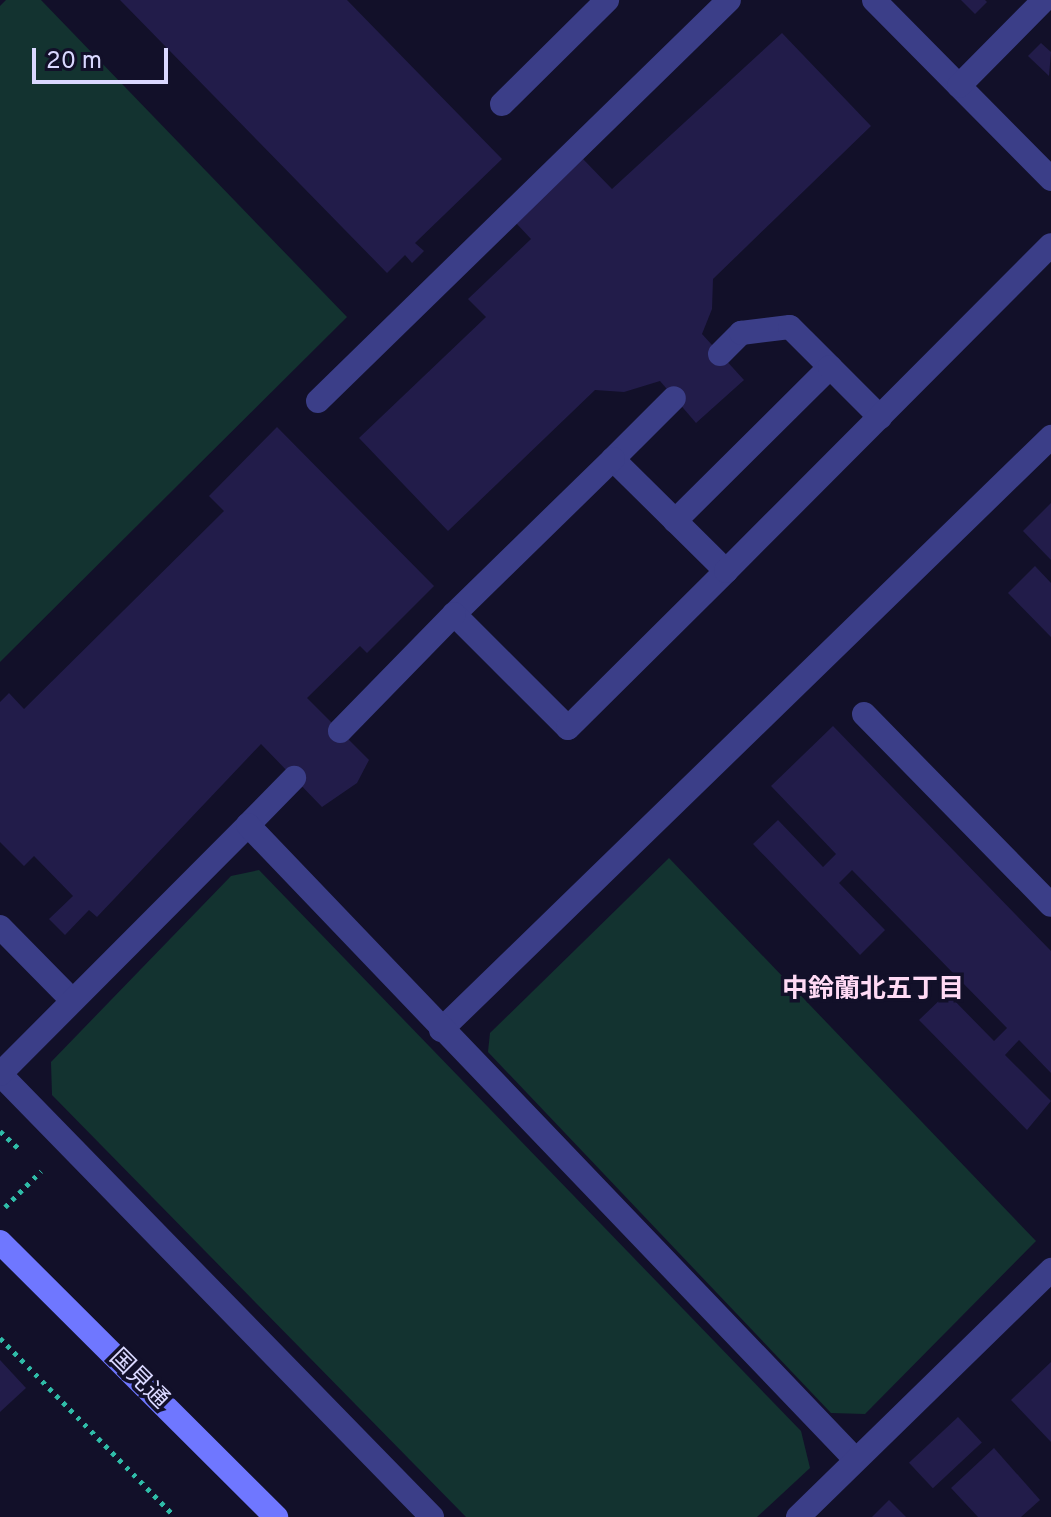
<!DOCTYPE html>
<html>
<head>
<meta charset="utf-8">
<style>
	body { margin:0 }
	#map { position:relative; width:1051px; height:1517px; overflow:hidden; background:#121029; font-family:Overpass,"Noto Sans JP",sans-serif }
	div>[style] { position:absolute }
	.green>* { inset:0; background:#133330 }
	.building>* { inset:0; background:#221c4a; transform-origin:0 0 }
	.path>* { height:5px; margin-top:-2.5px; transform-origin:0; background:repeating-linear-gradient(90deg,#2fbca8 0 4px,transparent 0 10px) }
	.lane>* { height:24px; margin:-12px; padding:0 12px; transform-origin:12px; border-radius:12px; background:#3b3e88 }
	.street>* { height:24px; margin:-12px; padding:0 12px; transform-origin:12px; border-radius:12px; background:#3b3e88 }
	.secondary>* { height:24px; margin:-12px; padding:0 12px; transform-origin:12px; border-radius:12px; background:#6f77ff }
	span { translate:-50% -50%; white-space:nowrap; text-align:center; line-height:1.15; -webkit-text-stroke:7px #121029; paint-order:stroke }
	.street-label { font-size:24px; color:#dad8ff }
	.neighbourhood-label { font-size:26px; color:#ffdaf5; font-weight:700 }
	.scale { position:absolute; left:32px; top:48px; width:136px; height:36px; box-sizing:border-box; border:4px solid #dad8ff; border-top:0; padding-left:10px; font-size:24px; line-height:28px; white-space:nowrap; color:#dad8ff; -webkit-text-stroke:6px #121029; paint-order:stroke }
</style>
</head>
<body>
<div id="map">
	<div class="green">
		<i style="clip-path:polygon(6px 0,41px 0,347px 317px,0 662px,0 6px)"></i>
		<i style="clip-path:polygon(669px 858px,1036px 1241px,865px 1414px,831px 1413px,488px 1052px,490px 1033px)"></i>
		<i style="clip-path:polygon(259px 870px,801px 1431px,810px 1468px,757px 1517px,466px 1517px,52px 1095px,51px 1062px,231px 876px)"></i>
	</div>
	<div class="building">
		<i style="clip-path:polygon(120px 0,347px 0,502px 159px,415px 243px,424px 251px,412px 263px,405px 255px,387px 273px)"></i>
		<i style="clip-path:polygon(961px 0,985px 0,987px 2px,975px 14px)"></i>
		<i style="clip-path:polygon(782px 33px,871px 126px,713px 279px,712px 309px,702px 334px,744px 380px,696px 423px,660px 381px,624px 392px,595px 390px,448px 531px,359px 438px,486px 317px,468px 299px,531px 239px,516px 223px,583px 159px,612px 189px)"></i>
		<i style="clip-path:polygon(1041px 43px,1051px 52px,1049px 76px,1028px 56px)"></i>
		<i style="clip-path:polygon(277px 427px,434px 586px,367px 653px,360px 646px,307px 698px,369px 760px,357px 783px,322px 807px,261px 744px,97px 917px,89px 910px,65px 935px,49px 919px,73px 896px,34px 856px,24px 866px,0 842px,0 702px,9px 693px,24px 709px,224px 511px,209px 496px)"></i>
		<i style="clip-path:polygon(1051px 503px,1051px 560px,1023px 531px)"></i>
		<i style="clip-path:polygon(1035px 566px,1051px 583px,1051px 637px,1008px 593px)"></i>
		<i style="clip-path:polygon(833px 726px,1051px 951px,1051px 1073px,1019px 1040px,1005px 1055px,1051px 1101px,1027px 1130px,919px 1020px,947px 993px,994px 1041px,1007px 1028px,852px 870px,839px 883px,885px 930px,860px 955px,753px 844px,778px 820px,823px 867px,836px 854px,771px 786px)"></i>
		<i style="clip-path:polygon(0 1360px,26px 1388px,0 1412px)"></i>
		<i style="clip-path:polygon(1051px 1362px,1051px 1442px,1011px 1400px)"></i>
		<i style="left:958px;top:1417px;width:35px;height:67px;rotate:47deg"></i>
		<i style="clip-path:polygon(994px 1448px,1040px 1500px,1021px 1517px,978px 1517px,951px 1488px)"></i>
		<i style="clip-path:polygon(889px 1500px,906px 1517px,872px 1517px)"></i>
	</div>
	<div class="path">
		<i style="left:0;top:1131px;width:25px;rotate:43deg"></i>
		<i style="left:5px;top:1207px;width:51px;rotate:-45deg"></i>
		<i style="left:0;top:1338px;width:250px;rotate:45.6deg"></i>
	</div>
	<div class="lane">
		<i style="left:502px;top:104px;width:148px;rotate:-44.7deg"></i>
		<i style="left:720px;top:354px;width:30px;rotate:-45deg"></i>
		<i style="left:741px;top:333px;width:49px;rotate:-7deg"></i>
		<i style="left:790px;top:327px;width:57px;rotate:45deg"></i>
		<i style="left:318px;top:401px;width:574px;rotate:-44.29deg"></i>
		<i style="left:613px;top:459px;width:86px;rotate:-45deg"></i>
		<i style="left:675px;top:521px;width:218px;rotate:-44.8deg"></i>
		<i style="left:830px;top:367px;width:71px;rotate:45deg"></i>
		<i style="left:726px;top:571px;width:159px;rotate:-135.3deg"></i>
		<i style="left:613px;top:459px;width:222px;rotate:135.7deg"></i>
		<i style="left:454px;top:614px;width:161px;rotate:45deg"></i>
		<i style="left:568px;top:728px;width:223px;rotate:-44.8deg"></i>
		<i style="left:726px;top:571px;width:460px;rotate:-45.1deg"></i>
		<i style="left:864px;top:714px;width:267px;rotate:45.6deg"></i>
		<i style="left:340px;top:731px;width:163px;rotate:-45.7deg"></i>
		<i style="left:248px;top:825px;width:66px;rotate:-45.6deg"></i>
		<i style="left:0;top:927px;width:103px;rotate:45.4deg"></i>
	</div>
	<div class="street">
		<i style="left:874px;top:0;width:252px;rotate:45.3deg"></i>
		<i style="left:959px;top:86px;width:121px;rotate:-45.3deg"></i>
		<i style="left:441px;top:1030px;width:851px;rotate:-44.19deg"></i>
		<i style="left:432px;top:1517px;width:619px;rotate:-134.28deg"></i>
		<i style="left:0;top:1074px;width:351px;rotate:-45.1deg"></i>
		<i style="left:248px;top:825px;width:878px;rotate:46.25deg"></i>
		<i style="left:798px;top:1517px;width:354px;rotate:-44.3deg"></i>
	</div>
	<div class="secondary">
		<i style="left:0;top:1242px;width:390px;rotate:44.9deg"></i>
	</div>
	<div class="street-label">
		<span style="left:138px;top:1380px;rotate:45deg">国見通</span>
	</div>
	<div class="neighbourhood-label">
		<span style="left:873px;top:991px">中鈴蘭北五丁目</span>
	</div>
	<div class="scale">20 m</div>
</div>
</body>
</html>
